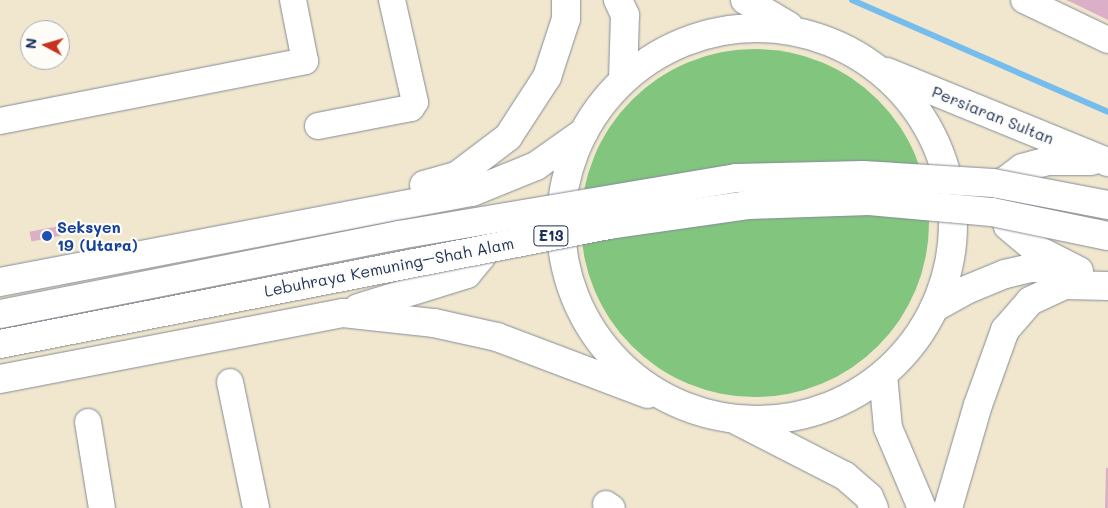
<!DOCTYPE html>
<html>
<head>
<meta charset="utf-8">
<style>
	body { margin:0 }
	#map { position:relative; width:1108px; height:508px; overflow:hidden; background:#f0e7ce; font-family:Mali,sans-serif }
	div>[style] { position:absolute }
	.green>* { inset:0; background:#82c57f }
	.round { border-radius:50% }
	.stream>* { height:6px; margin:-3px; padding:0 3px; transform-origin:3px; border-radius:3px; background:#76bdee }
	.building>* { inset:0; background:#dbafc8; transform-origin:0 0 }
	.roads { filter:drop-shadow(0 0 1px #868b96) drop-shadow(0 0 1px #868b96) }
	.minor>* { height:26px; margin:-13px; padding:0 13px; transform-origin:13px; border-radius:13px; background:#fff }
	.major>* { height:28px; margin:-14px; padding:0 14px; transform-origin:14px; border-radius:14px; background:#fff }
	.major>.ring { margin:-14px; padding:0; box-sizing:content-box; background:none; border:28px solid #fff; border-radius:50% }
	.highway>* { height:28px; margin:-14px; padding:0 14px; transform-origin:14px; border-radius:14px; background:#fff }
	.bridges { filter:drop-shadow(0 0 1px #868b96) drop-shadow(0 0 1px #868b96) }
	.highway-bridge>* { height:28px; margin:-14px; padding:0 14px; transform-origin:14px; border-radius:14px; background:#fff }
	.dots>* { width:14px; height:14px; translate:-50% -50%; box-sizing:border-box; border:2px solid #fdfcf7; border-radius:50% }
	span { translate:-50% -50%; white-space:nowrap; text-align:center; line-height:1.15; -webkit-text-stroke:4.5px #fdfcf7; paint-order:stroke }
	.shield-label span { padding:1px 4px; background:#fdfcf7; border:1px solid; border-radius:4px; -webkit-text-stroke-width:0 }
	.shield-label { font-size:15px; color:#1b2f5e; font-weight:700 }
	.street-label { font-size:16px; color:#1b2f5e }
	.transit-label { font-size:16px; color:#164399; font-weight:700 }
	.left { translate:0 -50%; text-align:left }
	.north { position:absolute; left:20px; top:20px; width:50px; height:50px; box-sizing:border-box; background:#fdfcf7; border:1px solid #a3aaba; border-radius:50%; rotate:276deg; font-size:14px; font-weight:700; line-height:20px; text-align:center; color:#1b2f5e }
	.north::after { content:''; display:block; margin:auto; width:18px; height:22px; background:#c8321e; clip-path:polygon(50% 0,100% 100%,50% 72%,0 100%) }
</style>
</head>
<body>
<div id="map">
	<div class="green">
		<i class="round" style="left:581px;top:49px;width:348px;height:348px"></i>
	</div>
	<div class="stream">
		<i style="left:852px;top:0;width:279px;rotate:23.6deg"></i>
	</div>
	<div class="building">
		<i style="clip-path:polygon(1066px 0,1108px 0,1108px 20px,1073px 3px)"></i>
		<i style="left:59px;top:226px;width:10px;height:30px;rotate:79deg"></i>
		<i style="clip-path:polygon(1106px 468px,1108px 468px,1108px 508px,1105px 508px)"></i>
	</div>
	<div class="roads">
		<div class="minor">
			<i style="left:1024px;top:0;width:93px;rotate:25.5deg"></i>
			<i style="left:0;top:121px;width:311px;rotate:-11.1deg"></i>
			<i style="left:305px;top:61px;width:62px;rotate:-101.1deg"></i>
			<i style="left:318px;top:126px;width:95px;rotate:-11deg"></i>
			<i style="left:411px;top:108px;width:7px;rotate:-56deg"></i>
			<i style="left:415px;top:102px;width:105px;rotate:-102.7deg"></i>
			<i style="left:230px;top:382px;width:129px;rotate:78.3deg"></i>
			<i style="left:88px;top:422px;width:87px;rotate:80.8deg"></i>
			<i style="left:606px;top:504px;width:7px;rotate:34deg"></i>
		</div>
		<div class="major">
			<i style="left:618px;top:0;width:17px;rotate:65deg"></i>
			<i style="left:625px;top:15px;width:65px;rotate:91.8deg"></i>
			<i style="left:745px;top:0;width:51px;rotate:30.6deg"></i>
			<i class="ring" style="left:561px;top:28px;width:364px;height:364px"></i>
			<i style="left:887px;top:72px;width:239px;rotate:22.2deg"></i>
			<i style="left:1079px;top:271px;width:51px;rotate:-152.9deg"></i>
			<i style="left:1034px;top:248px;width:34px;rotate:-140deg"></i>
			<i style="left:1008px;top:226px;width:27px;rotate:-107deg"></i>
			<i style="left:1000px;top:200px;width:20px;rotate:-75deg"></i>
			<i style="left:1005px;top:181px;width:21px;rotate:-37deg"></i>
			<i style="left:1022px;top:168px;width:27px;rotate:-15deg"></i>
			<i style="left:1048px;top:161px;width:43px"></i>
			<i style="left:934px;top:308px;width:37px;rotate:-29deg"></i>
			<i style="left:966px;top:290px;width:42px;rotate:-22.3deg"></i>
			<i style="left:1005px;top:274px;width:28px;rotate:-13deg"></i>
			<i style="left:1032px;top:268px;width:37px;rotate:3deg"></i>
			<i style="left:883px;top:375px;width:53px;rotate:84.6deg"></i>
			<i style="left:888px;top:428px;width:87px;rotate:67deg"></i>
			<i style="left:738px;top:421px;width:120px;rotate:27.2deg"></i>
			<i style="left:845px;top:476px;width:32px;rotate:41deg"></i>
			<i style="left:869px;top:497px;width:12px;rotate:66deg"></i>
			<i style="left:948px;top:508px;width:107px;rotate:-73.8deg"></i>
			<i style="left:978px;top:405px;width:80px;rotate:-70.2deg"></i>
			<i style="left:1005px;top:330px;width:38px;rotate:-49deg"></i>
			<i style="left:1030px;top:301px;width:38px;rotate:-25deg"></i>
			<i style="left:1065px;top:285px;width:43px;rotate:1.3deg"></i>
		</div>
		<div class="highway">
			<i style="left:424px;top:185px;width:35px;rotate:-16deg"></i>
			<i style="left:458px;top:175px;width:63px;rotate:-37.2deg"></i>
			<i style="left:508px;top:137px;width:72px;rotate:-57deg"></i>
			<i style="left:547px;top:77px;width:61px;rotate:-71.9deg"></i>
			<i style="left:566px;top:19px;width:19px;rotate:-90deg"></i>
			<i style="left:0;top:282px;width:481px;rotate:-10.8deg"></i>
			<i style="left:472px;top:192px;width:69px;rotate:-22.1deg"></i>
			<i style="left:536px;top:166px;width:59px;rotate:-35.3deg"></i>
			<i style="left:358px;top:308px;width:114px;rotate:-17.3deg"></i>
			<i style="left:467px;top:274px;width:22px;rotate:-51deg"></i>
			<i style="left:481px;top:257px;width:26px;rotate:-90deg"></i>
			<i style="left:0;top:379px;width:349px;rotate:-10.9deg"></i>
			<i style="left:343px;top:313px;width:92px;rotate:6.3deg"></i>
			<i style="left:434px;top:323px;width:65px;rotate:12.5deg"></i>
			<i style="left:497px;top:337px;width:161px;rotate:20.7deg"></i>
		</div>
	</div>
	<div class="bridges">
		<div class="highway-bridge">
			<i style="left:0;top:314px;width:407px;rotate:-11.2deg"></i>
			<i style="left:399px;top:235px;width:342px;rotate:-9.6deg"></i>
			<i style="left:736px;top:178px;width:127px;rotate:-1.4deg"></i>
			<i style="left:863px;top:175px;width:130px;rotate:3.5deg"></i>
			<i style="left:993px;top:183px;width:117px;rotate:10.8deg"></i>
			<i style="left:0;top:344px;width:621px;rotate:-11.06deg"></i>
			<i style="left:609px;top:225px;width:140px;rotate:-8.2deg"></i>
			<i style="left:748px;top:205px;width:121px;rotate:-1.9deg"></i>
			<i style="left:869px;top:201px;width:123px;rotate:5.1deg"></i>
			<i style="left:992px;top:212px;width:118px;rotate:11.7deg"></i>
		</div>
	</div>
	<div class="dots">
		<i style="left:47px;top:236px;background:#1a4fb4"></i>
	</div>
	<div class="shield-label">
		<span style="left:551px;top:236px">E13</span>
	</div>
	<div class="street-label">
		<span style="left:993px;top:115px;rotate:22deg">Persiaran Sultan</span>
		<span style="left:389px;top:267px;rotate:-11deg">Lebuhraya Kemuning–Shah Alam</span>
	</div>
	<div class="transit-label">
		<span class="left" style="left:57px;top:236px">Seksyen<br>19 (Utara)</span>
	</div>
	<div class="north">N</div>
</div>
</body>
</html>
